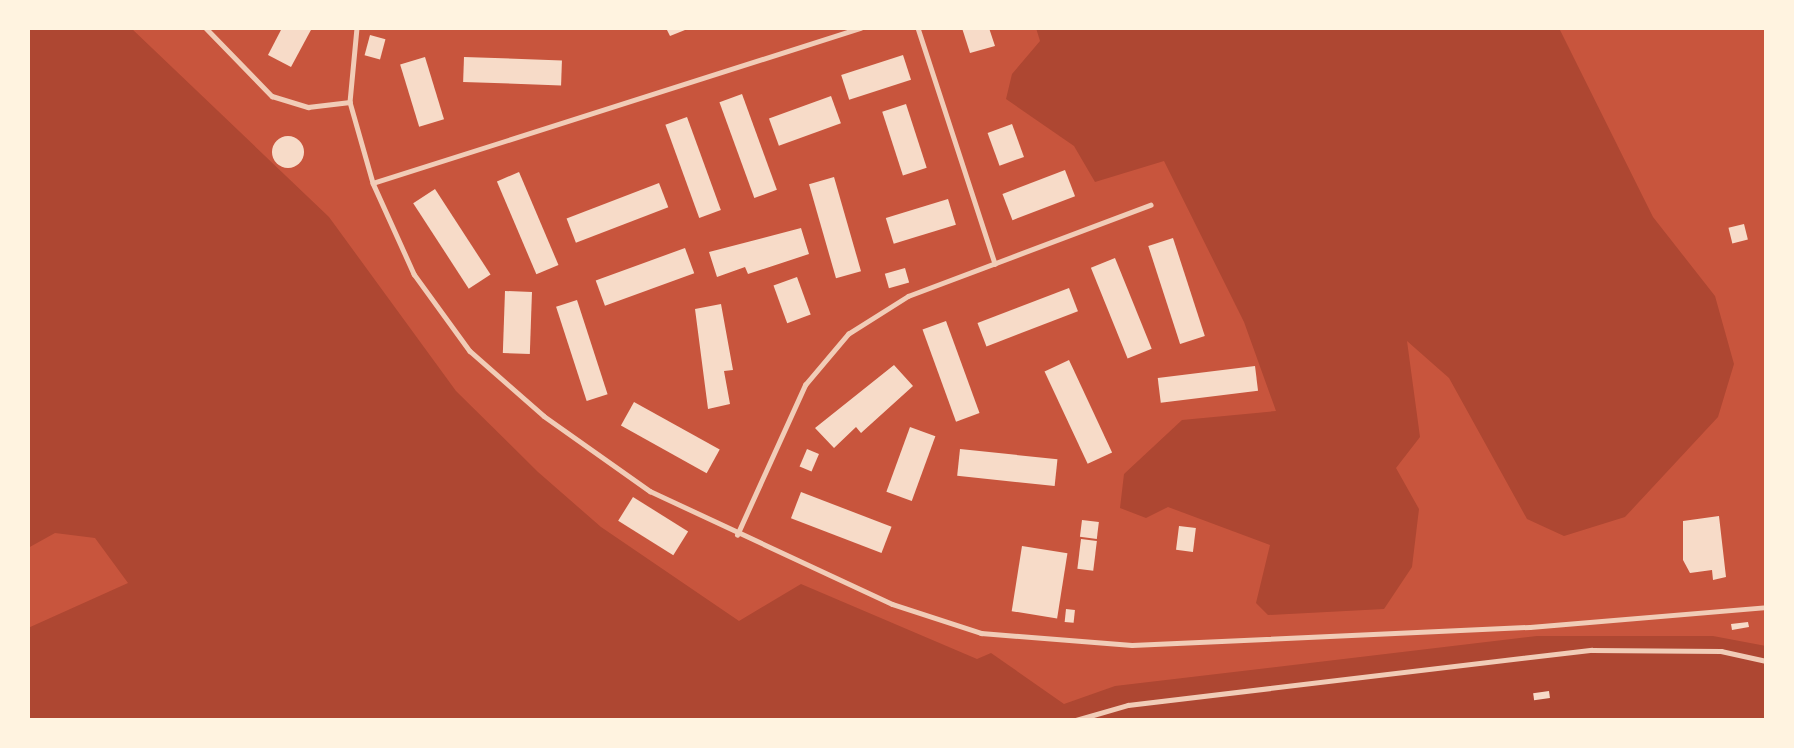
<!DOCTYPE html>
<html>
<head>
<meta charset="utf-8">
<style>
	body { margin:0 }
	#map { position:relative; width:1794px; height:748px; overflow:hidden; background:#c8553d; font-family:Quicksand,sans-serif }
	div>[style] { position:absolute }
	.green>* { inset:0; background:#ae4732 }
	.building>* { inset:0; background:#f7dbc8; transform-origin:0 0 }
	.round { border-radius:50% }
	.service>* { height:4.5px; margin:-2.25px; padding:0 2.25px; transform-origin:2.25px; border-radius:2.25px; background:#f1ccb7 }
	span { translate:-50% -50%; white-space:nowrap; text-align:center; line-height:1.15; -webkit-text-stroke:6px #fff3e0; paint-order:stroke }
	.frame { position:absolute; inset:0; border:30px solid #fff3e0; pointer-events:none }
</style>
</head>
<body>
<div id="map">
	<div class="green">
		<i style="clip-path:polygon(28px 28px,131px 28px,329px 217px,456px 391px,538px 472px,601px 527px,739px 621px,801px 584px,977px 659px,991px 653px,1064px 704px,1115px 686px,1537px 636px,1713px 636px,1766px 646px,1766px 720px,28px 720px,28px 628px,128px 583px,95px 538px,55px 533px,28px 548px)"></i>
		<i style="clip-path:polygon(1036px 28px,1559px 28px,1653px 217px,1715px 296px,1734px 364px,1718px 417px,1625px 517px,1564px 536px,1527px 519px,1449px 378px,1407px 341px,1420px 437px,1396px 468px,1419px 509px,1412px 567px,1384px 609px,1268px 615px,1256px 603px,1270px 545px,1168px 507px,1146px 518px,1120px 508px,1124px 474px,1182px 420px,1276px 411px,1244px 322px,1164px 161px,1095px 182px,1074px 146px,1006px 99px,1012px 74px,1040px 41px)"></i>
	</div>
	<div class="building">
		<i style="clip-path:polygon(282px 28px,312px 28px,291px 67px,268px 55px)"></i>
		<i style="clip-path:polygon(666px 28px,690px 28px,670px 36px)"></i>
		<i style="clip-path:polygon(962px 28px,989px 28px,995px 46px,970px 53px)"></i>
		<i style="left:370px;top:35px;width:16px;height:21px;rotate:15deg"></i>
		<i style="left:903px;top:55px;width:26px;height:65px;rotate:72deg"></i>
		<i style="left:425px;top:57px;width:65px;height:26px;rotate:73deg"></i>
		<i style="left:464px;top:57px;width:98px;height:25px;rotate:2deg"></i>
		<i style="left:742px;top:94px;width:102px;height:24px;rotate:70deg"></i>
		<i style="left:831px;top:96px;width:29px;height:66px;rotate:70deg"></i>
		<i style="left:906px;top:104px;width:67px;height:25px;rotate:72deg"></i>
		<i style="left:687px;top:117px;width:99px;height:23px;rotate:70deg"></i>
		<i style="left:1012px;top:124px;width:35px;height:26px;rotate:70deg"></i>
		<i class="round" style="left:272px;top:136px;width:32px;height:32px"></i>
		<i style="left:1065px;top:170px;width:28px;height:67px;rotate:69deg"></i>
		<i style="left:519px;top:172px;width:101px;height:24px;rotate:67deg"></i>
		<i style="left:834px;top:177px;width:98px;height:26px;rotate:74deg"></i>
		<i style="left:659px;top:183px;width:26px;height:99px;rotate:69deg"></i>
		<i style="left:435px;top:189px;width:102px;height:26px;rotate:57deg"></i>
		<i style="left:948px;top:199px;width:27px;height:65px;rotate:73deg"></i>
		<i style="left:1744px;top:224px;width:16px;height:16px;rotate:76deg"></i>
		<i style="clip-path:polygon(801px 228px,809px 254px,748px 274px,745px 267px,717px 277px,709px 252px)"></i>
		<i style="left:1173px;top:238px;width:103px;height:26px;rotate:72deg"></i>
		<i style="left:685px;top:248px;width:27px;height:95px;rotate:70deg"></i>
		<i style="left:1115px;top:258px;width:98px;height:26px;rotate:68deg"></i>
		<i style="left:905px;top:268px;width:15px;height:21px;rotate:74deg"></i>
		<i style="left:797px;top:277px;width:40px;height:25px;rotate:70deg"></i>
		<i style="left:1069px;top:288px;width:25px;height:98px;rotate:69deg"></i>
		<i style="left:505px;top:291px;width:27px;height:62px;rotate:2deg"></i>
		<i style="left:577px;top:300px;width:99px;height:22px;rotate:72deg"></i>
		<i style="clip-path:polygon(721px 304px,733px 370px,724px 371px,730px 404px,708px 409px,695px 309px)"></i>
		<i style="left:946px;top:321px;width:98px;height:25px;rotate:70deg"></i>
		<i style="left:1069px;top:360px;width:102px;height:27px;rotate:65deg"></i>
		<i style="clip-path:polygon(894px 365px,913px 386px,861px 433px,856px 427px,834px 448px,815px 428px)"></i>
		<i style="left:1255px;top:366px;width:25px;height:98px;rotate:83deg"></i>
		<i style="left:634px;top:402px;width:98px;height:27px;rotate:29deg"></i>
		<i style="left:910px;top:427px;width:27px;height:69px;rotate:20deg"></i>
		<i style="left:807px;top:449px;width:13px;height:19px;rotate:23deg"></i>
		<i style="left:960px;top:449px;width:98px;height:27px;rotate:6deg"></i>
		<i style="left:801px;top:492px;width:97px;height:28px;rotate:21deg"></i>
		<i style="left:633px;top:497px;width:65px;height:28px;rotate:32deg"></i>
		<i style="clip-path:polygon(1719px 516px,1726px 577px,1713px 580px,1712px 570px,1690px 573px,1683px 560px,1683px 521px)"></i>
		<i style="left:1082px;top:520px;width:17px;height:17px;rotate:7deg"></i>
		<i style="left:1179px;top:526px;width:17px;height:24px;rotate:7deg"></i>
		<i style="left:1081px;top:539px;width:16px;height:30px;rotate:7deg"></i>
		<i style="left:1022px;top:546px;width:46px;height:66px;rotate:9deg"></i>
		<i style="left:1066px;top:609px;width:9px;height:13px;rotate:6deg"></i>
		<i style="clip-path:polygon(1748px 622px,1749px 627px,1732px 630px,1731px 624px)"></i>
		<i style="left:1549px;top:691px;width:7px;height:16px;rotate:82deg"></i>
	</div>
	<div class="service">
		<i style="left:206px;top:28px;width:95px;rotate:45.9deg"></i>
		<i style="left:272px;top:96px;width:38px;rotate:17deg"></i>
		<i style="left:308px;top:107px;width:42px;rotate:-6.8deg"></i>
		<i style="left:357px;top:28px;width:74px;rotate:95.4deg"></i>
		<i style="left:350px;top:102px;width:84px;rotate:74.1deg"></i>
		<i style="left:373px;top:183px;width:100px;rotate:65.7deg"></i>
		<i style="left:414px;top:274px;width:95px;rotate:54deg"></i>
		<i style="left:470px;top:351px;width:98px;rotate:41.3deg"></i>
		<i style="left:544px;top:416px;width:130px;rotate:35.3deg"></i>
		<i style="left:650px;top:491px;width:267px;rotate:25deg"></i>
		<i style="left:892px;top:604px;width:94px;rotate:18deg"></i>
		<i style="left:981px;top:633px;width:151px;rotate:4.5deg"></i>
		<i style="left:1132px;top:645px;width:398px;rotate:-2.6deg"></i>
		<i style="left:1530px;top:627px;width:237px;rotate:-4.8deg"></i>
		<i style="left:918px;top:28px;width:248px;rotate:71.9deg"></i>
		<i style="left:373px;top:183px;width:511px;rotate:-17.65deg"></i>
		<i style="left:737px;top:535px;width:165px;rotate:-65.6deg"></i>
		<i style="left:805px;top:385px;width:67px;rotate:-49.9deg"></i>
		<i style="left:848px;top:334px;width:71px;rotate:-32.3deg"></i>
		<i style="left:908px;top:296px;width:259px;rotate:-20.6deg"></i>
		<i style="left:1076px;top:720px;width:54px;rotate:-16.1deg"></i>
		<i style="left:1128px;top:705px;width:467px;rotate:-6.8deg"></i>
		<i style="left:1592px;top:650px;width:129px;rotate:0.4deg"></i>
		<i style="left:1721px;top:651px;width:46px;rotate:12.5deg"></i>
	</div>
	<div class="frame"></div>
</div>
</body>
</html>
